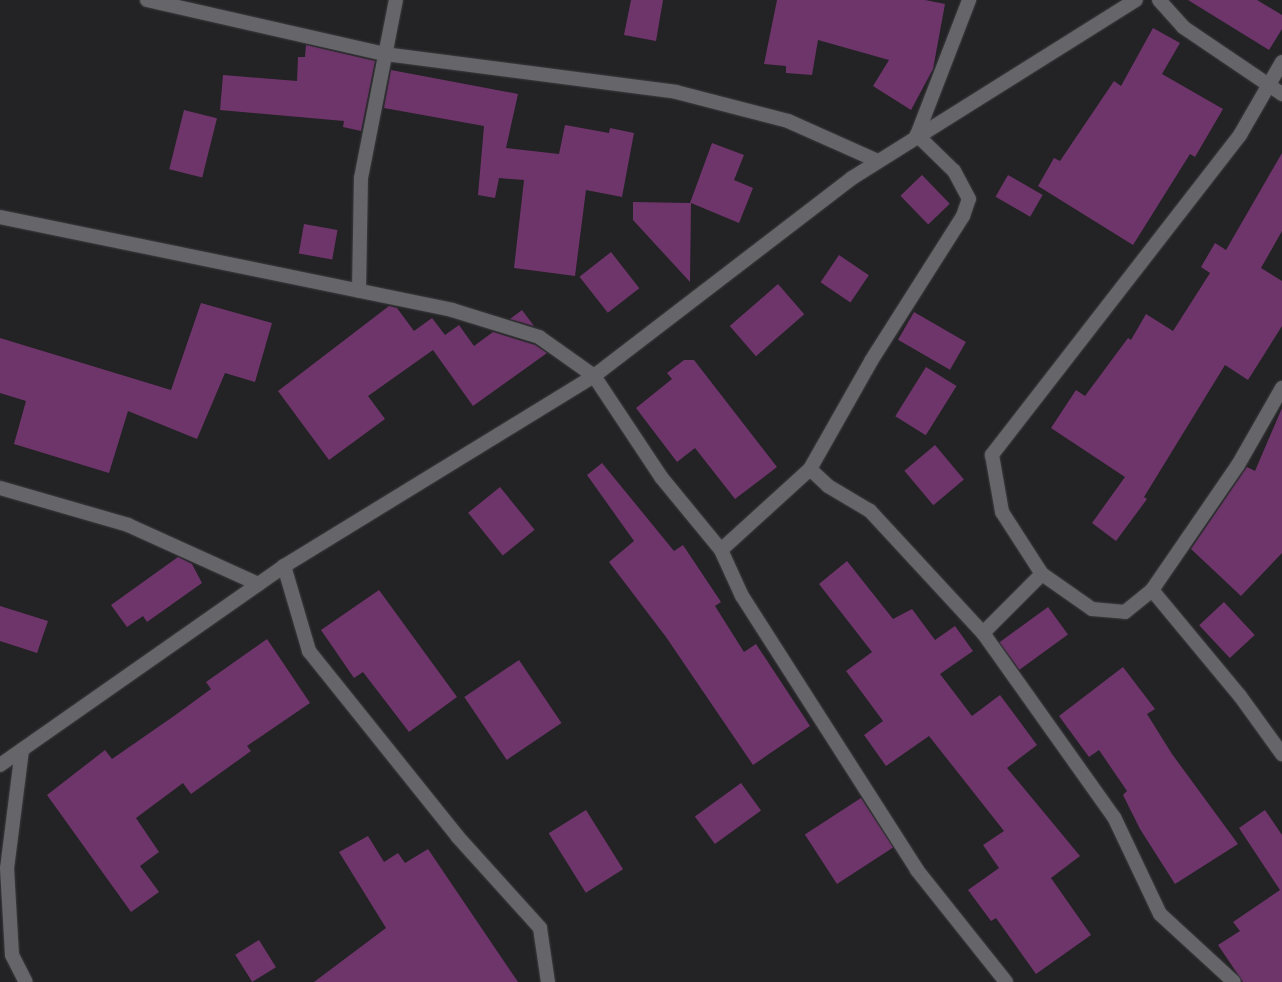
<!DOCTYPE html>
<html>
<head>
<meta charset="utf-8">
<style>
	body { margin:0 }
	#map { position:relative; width:1282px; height:982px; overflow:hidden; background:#232225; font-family:"Roboto Serif",serif }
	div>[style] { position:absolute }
	.building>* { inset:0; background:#6e356a; transform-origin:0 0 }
	.roads { filter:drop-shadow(0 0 1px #3d3c3f) drop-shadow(0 0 1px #3d3c3f) }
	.minor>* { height:14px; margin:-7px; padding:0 7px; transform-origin:7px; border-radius:7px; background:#666569 }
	span { translate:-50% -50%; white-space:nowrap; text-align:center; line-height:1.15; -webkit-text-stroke:4px #232225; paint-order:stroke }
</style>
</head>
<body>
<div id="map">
	<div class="building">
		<i style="clip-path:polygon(631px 0,663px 0,656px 41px,624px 35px)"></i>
		<i style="clip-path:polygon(777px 0,925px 0,945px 4px,933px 69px,911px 110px,873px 86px,889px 60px,818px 40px,812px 75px,786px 73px,786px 66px,764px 64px)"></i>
		<i style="clip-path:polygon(1188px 0,1257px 0,1282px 15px,1282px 29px,1269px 50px)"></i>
		<i style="clip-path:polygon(1153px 28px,1180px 43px,1162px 74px,1223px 109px,1195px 157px,1190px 154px,1133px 245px,1038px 186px,1054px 158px,1060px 161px,1114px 81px,1121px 86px)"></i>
		<i style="clip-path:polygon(306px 45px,375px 61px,361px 131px,343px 127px,344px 121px,220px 110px,223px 75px,297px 81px,298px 57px,305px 57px)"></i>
		<i style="clip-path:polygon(391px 70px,518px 94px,506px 148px,559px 154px,565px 125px,609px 133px,610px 128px,634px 133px,622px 197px,586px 190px,575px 276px,514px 268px,524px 180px,499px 178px,495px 198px,478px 195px,484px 126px,384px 108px)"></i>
		<i style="left:184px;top:110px;width:34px;height:61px;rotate:14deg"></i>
		<i style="clip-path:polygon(712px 143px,744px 155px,734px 180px,753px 188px,739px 223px,691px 203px,690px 282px,633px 220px,633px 202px,690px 203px)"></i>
		<i style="clip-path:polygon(1282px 153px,1282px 231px,1261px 268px,1282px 281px,1282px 326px,1248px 380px,1225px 365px,1144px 497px,1147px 499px,1116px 541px,1092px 523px,1125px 477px,1051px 428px,1076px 390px,1085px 396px,1128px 338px,1131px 340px,1146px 314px,1173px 331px,1210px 273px,1201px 267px,1215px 243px,1226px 250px)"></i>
		<i style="left:922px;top:175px;width:40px;height:30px;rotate:46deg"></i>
		<i style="left:1008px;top:175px;width:40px;height:25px;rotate:30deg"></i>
		<i style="left:304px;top:224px;width:34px;height:30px;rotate:10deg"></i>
		<i style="left:611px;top:252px;width:46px;height:40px;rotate:52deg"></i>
		<i style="left:839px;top:255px;width:36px;height:33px;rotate:34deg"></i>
		<i style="left:778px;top:284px;width:40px;height:64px;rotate:49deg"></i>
		<i style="clip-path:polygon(201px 303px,272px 323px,255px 382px,225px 373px,197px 439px,128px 411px,109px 473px,14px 444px,26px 401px,0 393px,0 338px,171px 390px)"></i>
		<i style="clip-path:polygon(389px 306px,397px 308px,414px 331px,432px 318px,445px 335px,459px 325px,474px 346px,493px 332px,535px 345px,547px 353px,473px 406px,433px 350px,368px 396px,385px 419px,329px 460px,278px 391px)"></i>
		<i style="clip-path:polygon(522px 310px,534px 326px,510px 319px)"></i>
		<i style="left:914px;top:312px;width:60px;height:32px;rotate:30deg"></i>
		<i style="clip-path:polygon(684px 360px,694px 360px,777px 467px,735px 499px,695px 448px,677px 462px,636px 408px,672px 379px,667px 373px)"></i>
		<i style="left:926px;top:367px;width:36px;height:58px;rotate:32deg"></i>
		<i style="clip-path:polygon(1282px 408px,1282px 553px,1241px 596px,1191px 549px,1247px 467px,1255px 471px)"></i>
		<i style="left:935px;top:445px;width:45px;height:40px;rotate:50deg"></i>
		<i style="clip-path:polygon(602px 463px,674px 551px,683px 545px,721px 602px,715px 606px,744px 652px,756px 644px,810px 726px,753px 765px,666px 637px,609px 562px,634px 541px,587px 475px)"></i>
		<i style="left:500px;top:487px;width:55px;height:41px;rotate:51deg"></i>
		<i style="clip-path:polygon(178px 557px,192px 564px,202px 583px,147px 622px,143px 616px,127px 627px,111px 605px)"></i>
		<i style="clip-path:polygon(847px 561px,893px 619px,912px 609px,935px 640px,955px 626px,973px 651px,940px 674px,972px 716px,1000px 695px,1037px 745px,1007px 768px,1080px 856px,1051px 878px,1091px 935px,1036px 974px,996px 918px,991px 921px,968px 890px,999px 868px,983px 845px,1004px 831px,929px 736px,886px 766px,864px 735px,883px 721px,846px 671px,872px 652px,819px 584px)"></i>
		<i style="clip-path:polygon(379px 590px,457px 697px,409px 732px,363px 672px,354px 678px,321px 630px)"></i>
		<i style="left:1224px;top:602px;width:45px;height:34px;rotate:47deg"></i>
		<i style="clip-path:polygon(0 606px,48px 621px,37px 653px,0 641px)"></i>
		<i style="left:1048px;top:607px;width:34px;height:60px;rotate:54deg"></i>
		<i style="clip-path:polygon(267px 639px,310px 703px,247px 746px,251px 751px,191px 794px,183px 783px,136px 818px,159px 852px,140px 866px,159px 892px,131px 912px,47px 795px,105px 750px,112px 759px,174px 716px,211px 689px,206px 682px)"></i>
		<i style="left:519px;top:660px;width:76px;height:66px;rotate:56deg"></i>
		<i style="clip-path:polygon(1123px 667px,1155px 709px,1147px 714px,1172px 754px,1238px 844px,1175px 884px,1140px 829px,1123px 795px,1127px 791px,1099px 750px,1089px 757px,1059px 716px)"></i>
		<i style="left:741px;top:783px;width:34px;height:57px;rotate:54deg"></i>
		<i style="left:861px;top:798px;width:59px;height:67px;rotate:57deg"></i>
		<i style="left:586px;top:810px;width:70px;height:44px;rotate:58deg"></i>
		<i style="clip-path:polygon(1265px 810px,1282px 835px,1282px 982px,1243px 982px,1218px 945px,1240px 931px,1233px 922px,1280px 890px,1239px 828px)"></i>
		<i style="clip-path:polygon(368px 836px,384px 862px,398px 853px,405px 863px,428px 849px,518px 982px,314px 982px,386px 928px,339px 852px)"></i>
		<i style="left:259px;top:940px;width:32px;height:28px;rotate:58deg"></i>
	</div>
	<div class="roads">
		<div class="minor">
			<i style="left:147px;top:0;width:244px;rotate:12.8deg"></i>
			<i style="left:385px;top:54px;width:293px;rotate:7.4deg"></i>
			<i style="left:676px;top:92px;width:116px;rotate:14.5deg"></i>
			<i style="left:788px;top:121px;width:98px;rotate:24deg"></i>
			<i style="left:1159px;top:0;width:36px;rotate:48deg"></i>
			<i style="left:1183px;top:27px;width:120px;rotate:34.1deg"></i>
			<i style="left:1282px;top:62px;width:84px;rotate:119.9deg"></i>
			<i style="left:1240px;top:135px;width:405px;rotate:127.8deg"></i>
			<i style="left:992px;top:455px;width:58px;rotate:80deg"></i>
			<i style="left:1002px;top:512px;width:74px;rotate:57.2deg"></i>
			<i style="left:1042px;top:574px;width:61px;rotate:35deg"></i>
			<i style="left:1092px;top:609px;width:33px;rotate:5deg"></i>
			<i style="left:1125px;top:612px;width:35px;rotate:-39deg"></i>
			<i style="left:1152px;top:590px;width:138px;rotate:50.3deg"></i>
			<i style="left:1240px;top:696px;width:72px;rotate:54.1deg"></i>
			<i style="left:0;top:217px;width:461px;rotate:11.6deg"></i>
			<i style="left:452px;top:310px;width:91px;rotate:17.2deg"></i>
			<i style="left:539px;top:337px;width:67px;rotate:35.3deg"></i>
			<i style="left:594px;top:376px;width:121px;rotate:56.4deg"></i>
			<i style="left:661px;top:477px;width:94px;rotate:50.6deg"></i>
			<i style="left:721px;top:550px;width:51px;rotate:65.5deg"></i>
			<i style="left:742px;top:596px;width:325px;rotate:57.4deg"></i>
			<i style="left:917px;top:870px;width:143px;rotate:51.5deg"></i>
			<i style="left:359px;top:291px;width:113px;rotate:-89deg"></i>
			<i style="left:361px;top:178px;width:181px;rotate:-78.9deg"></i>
			<i style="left:810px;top:469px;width:25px;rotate:43deg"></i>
			<i style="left:828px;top:486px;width:49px;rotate:30.8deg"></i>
			<i style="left:870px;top:511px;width:166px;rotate:47.2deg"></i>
			<i style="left:983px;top:633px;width:226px;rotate:54.6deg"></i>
			<i style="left:1114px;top:817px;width:107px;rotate:64.6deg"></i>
			<i style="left:1160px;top:914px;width:100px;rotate:42.6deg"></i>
			<i style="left:0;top:488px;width:133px;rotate:16.1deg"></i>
			<i style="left:128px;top:525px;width:143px;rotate:24.4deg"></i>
			<i style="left:721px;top:550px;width:120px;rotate:-42.3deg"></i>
			<i style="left:810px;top:469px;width:124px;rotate:-60.5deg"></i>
			<i style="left:871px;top:361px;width:172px;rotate:-57.6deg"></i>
			<i style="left:963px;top:216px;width:18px;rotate:-71deg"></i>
			<i style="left:969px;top:199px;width:32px;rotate:-118deg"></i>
			<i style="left:954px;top:171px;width:52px;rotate:-135.8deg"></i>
			<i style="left:917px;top:135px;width:145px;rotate:-68.9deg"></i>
			<i style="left:284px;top:566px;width:89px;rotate:73.6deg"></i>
			<i style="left:309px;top:651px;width:237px;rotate:51.3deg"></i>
			<i style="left:457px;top:836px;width:124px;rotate:47.9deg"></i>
			<i style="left:540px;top:928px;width:55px;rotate:81.6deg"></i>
			<i style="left:1152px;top:590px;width:152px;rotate:-55.5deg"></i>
			<i style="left:1238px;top:465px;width:89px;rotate:-60.3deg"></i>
			<i style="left:983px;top:633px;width:83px;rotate:-45deg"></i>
			<i style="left:22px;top:750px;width:119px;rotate:97.2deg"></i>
			<i style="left:7px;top:868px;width:87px;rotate:86.7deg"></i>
			<i style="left:12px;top:955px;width:30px;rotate:63deg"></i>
			<i style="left:0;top:765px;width:347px;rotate:-35deg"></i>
			<i style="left:284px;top:566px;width:364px;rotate:-31.5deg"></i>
			<i style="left:594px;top:376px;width:325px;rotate:-37.5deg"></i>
			<i style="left:852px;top:178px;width:335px;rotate:-32.1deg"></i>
		</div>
	</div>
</div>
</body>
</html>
